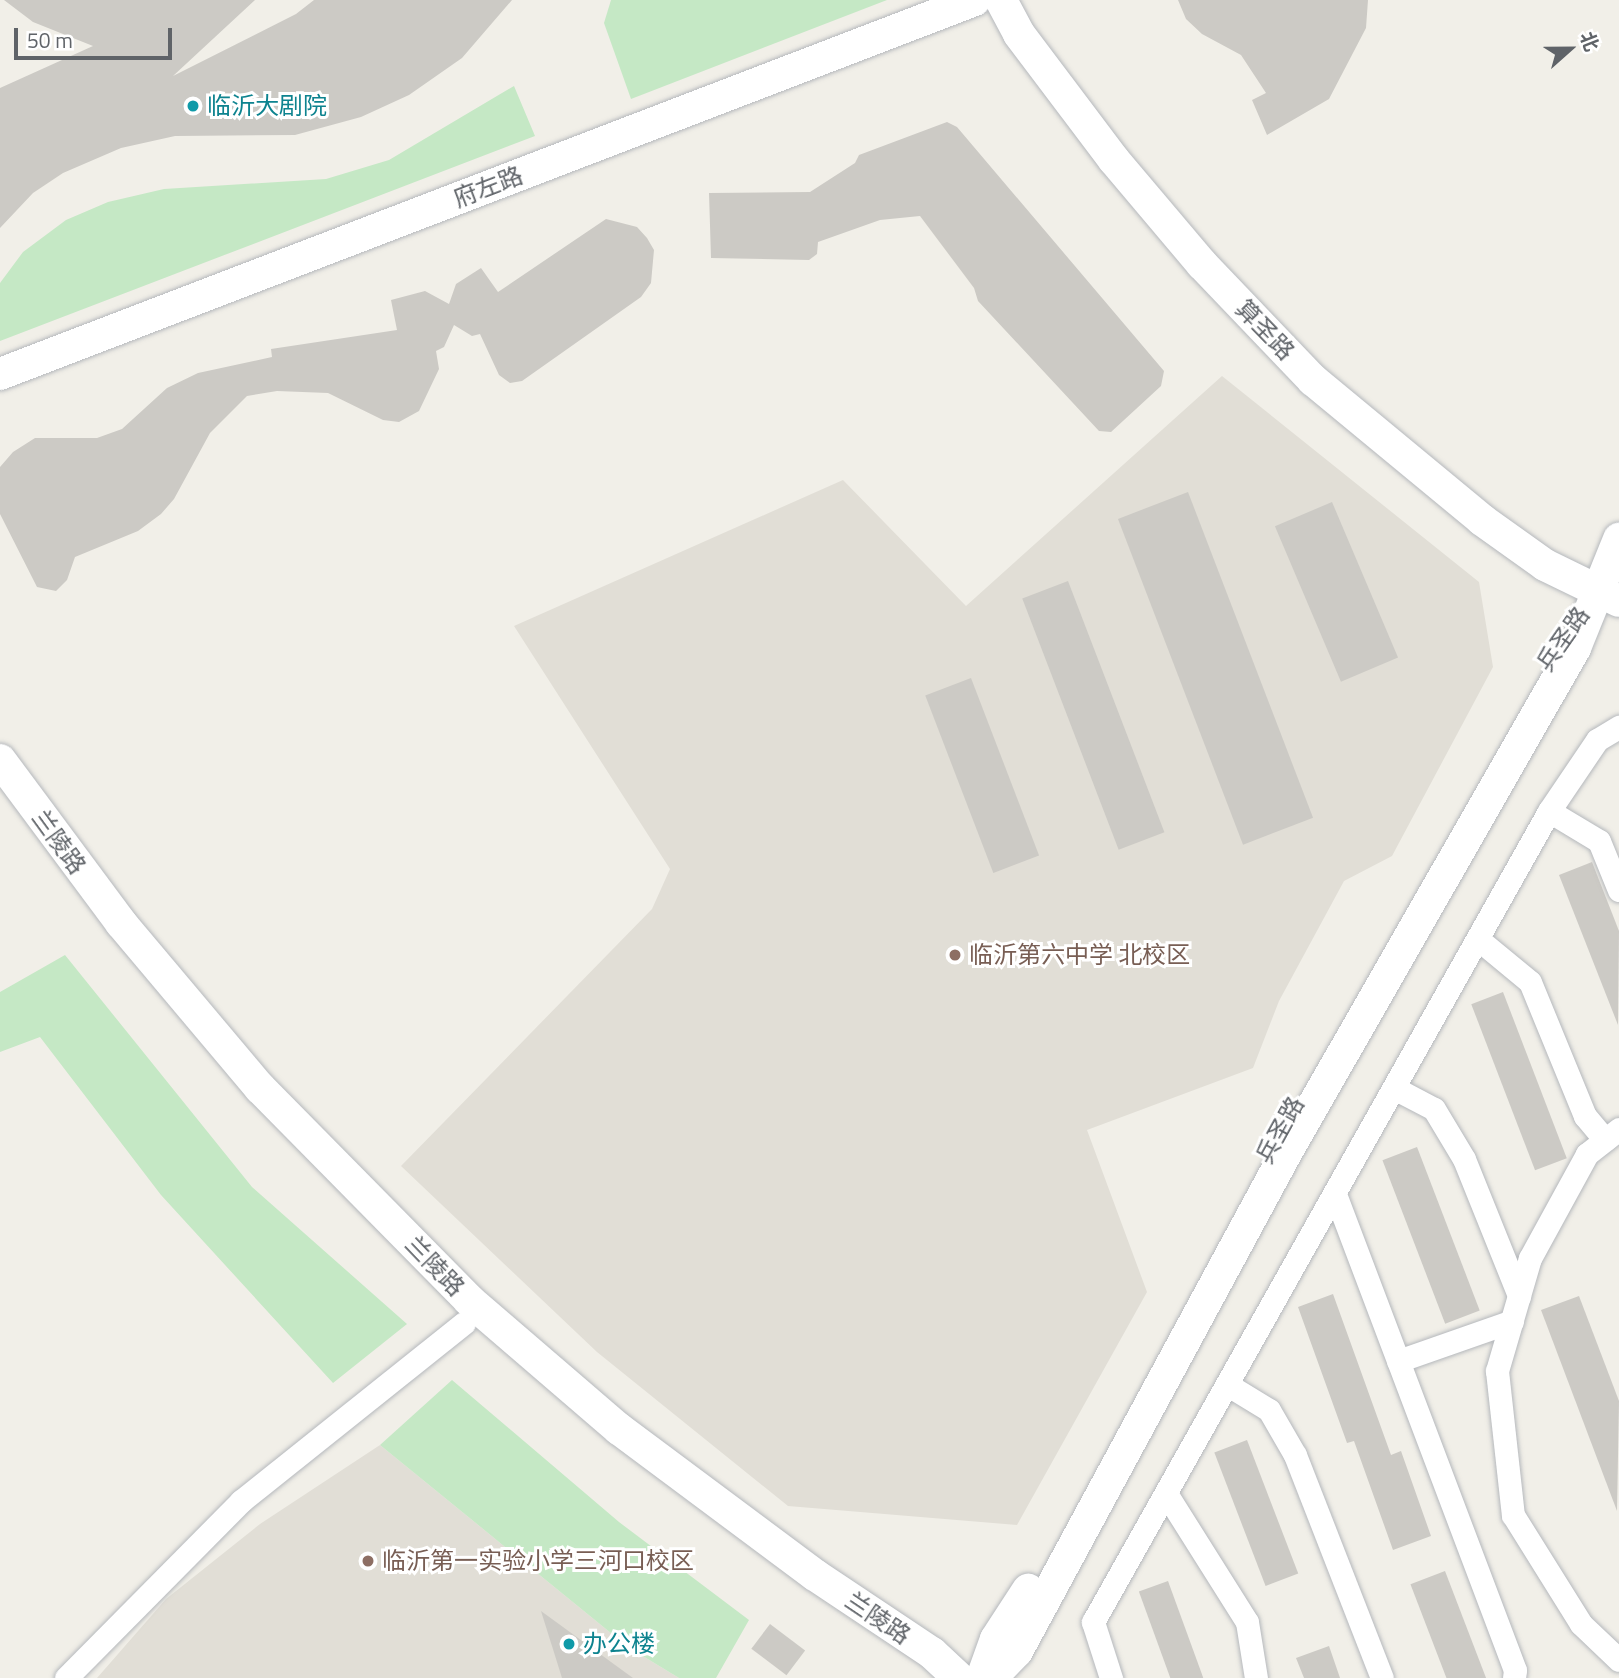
<!DOCTYPE html>
<html>
<head>
<meta charset="utf-8">
<style>
	body { margin:0 }
	#map { position:relative; width:1619px; height:1678px; overflow:hidden; background:#f1efe8; font-family:"Titillium Web","Noto Sans SC",sans-serif }
	div>[style] { position:absolute }
	.education>* { inset:0; background:#e1ded6 }
	.green>* { inset:0; background:#c5e8c5 }
	.building>* { inset:0; background:#cccac5; transform-origin:0 0 }
	.roads { filter:drop-shadow(0 0 2px #b5b8bc) drop-shadow(0 0 2px #b5b8bc) }
	.street>* { height:23px; margin:-11.5px; padding:0 11.5px; transform-origin:11.5px; border-radius:11.5px; background:#fff }
	.secondary>* { height:32px; margin:-16px; padding:0 16px; transform-origin:16px; border-radius:16px; background:#fff }
	.dots>* { width:19px; height:19px; translate:-50% -50%; box-sizing:border-box; border:4px solid #fff; border-radius:50% }
	span { translate:-50% -50%; white-space:nowrap; text-align:center; line-height:1.15; -webkit-text-stroke:6px #fff; paint-order:stroke }
	.culture-label { font-size:24px; color:#0d838f }
	.left { translate:0 -50%; text-align:left }
	.street-label { font-size:24px; color:#5f6368 }
	.education-label { font-size:24px; color:#785e54 }
	.north { position:absolute; left:1535px; top:14px; width:70px; height:70px; -webkit-text-stroke:5px #fff; paint-order:stroke; rotate:69deg; font-size:19px; font-weight:700; line-height:28px; text-align:center; color:#5f6368 }
	.north::after { content:''; display:block; margin:auto; width:24px; height:32px; background:#5f6368; clip-path:polygon(50% 0,100% 100%,50% 72%,0 100%) }
	.scale { position:absolute; left:14px; top:28px; width:158px; height:32px; box-sizing:border-box; border:4px solid #5f6368; border-top:0; padding-left:9px; font-size:21px; line-height:24px; white-space:nowrap; color:#5f6368; -webkit-text-stroke:5px #fff; paint-order:stroke }
</style>
</head>
<body>
<div id="map">
	<div class="education">
		<i style="clip-path:polygon(1222px 376px,1479px 582px,1493px 667px,1392px 856px,1344px 881px,1279px 1001px,1253px 1068px,1087px 1130px,1147px 1292px,1017px 1525px,788px 1506px,597px 1352px,401px 1166px,652px 909px,670px 869px,514px 626px,843px 480px,966px 606px)"></i>
		<i style="clip-path:polygon(380px 1445px,628px 1647px,679px 1678px,97px 1678px,166px 1599px,260px 1524px)"></i>
	</div>
	<div class="green">
		<i style="clip-path:polygon(611px 0,887px 0,631px 99px,604px 23px)"></i>
		<i style="clip-path:polygon(514px 86px,535px 136px,0 341px,0 283px,23px 252px,66px 220px,108px 202px,164px 189px,326px 179px,389px 160px)"></i>
		<i style="clip-path:polygon(65px 955px,252px 1187px,407px 1324px,333px 1383px,161px 1195px,40px 1037px,0 1052px,0 992px)"></i>
		<i style="clip-path:polygon(452px 1380px,619px 1522px,749px 1620px,716px 1678px,679px 1678px,628px 1647px,380px 1445px)"></i>
	</div>
	<div class="building">
		<i style="clip-path:polygon(4px 0,255px 0,173px 76px,296px 14px,314px 0,512px 0,462px 58px,409px 95px,361px 117px,295px 135px,175px 136px,121px 148px,63px 173px,33px 193px,0 228px,0 88px,93px 46px,33px 22px)"></i>
		<i style="clip-path:polygon(1178px 0,1368px 0,1366px 28px,1329px 99px,1267px 135px,1252px 100px,1266px 93px,1241px 55px,1202px 34px,1186px 19px)"></i>
		<i style="clip-path:polygon(947px 122px,957px 127px,1164px 371px,1161px 386px,1111px 432px,1099px 431px,978px 301px,974px 288px,920px 216px,880px 220px,818px 242px,817px 254px,809px 260px,711px 258px,709px 193px,810px 192px,855px 163px,859px 155px)"></i>
		<i style="clip-path:polygon(606px 219px,637px 227px,647px 238px,654px 250px,651px 283px,641px 297px,522px 381px,510px 383px,499px 375px,480px 334px,472px 336px,454px 325px,444px 347px,436px 351px,439px 369px,419px 411px,399px 422px,383px 420px,328px 393px,277px 391px,247px 396px,210px 433px,174px 499px,161px 514px,138px 531px,75px 557px,67px 580px,56px 591px,37px 587px,0 514px,0 467px,13px 452px,35px 438px,97px 438px,122px 429px,167px 388px,198px 373px,272px 357px,271px 349px,397px 330px,391px 300px,425px 291px,449px 304px,456px 284px,481px 268px,498px 292px)"></i>
		<i style="left:1188px;top:492px;width:349px;height:75px;rotate:69deg"></i>
		<i style="left:1332px;top:502px;width:169px;height:62px;rotate:67deg"></i>
		<i style="left:1068px;top:581px;width:269px;height:49px;rotate:69deg"></i>
		<i style="left:971px;top:678px;width:190px;height:49px;rotate:69deg"></i>
		<i style="clip-path:polygon(1592px 862px,1619px 931px,1618px 1025px,1559px 875px)"></i>
		<i style="left:1503px;top:992px;width:178px;height:34px;rotate:69deg"></i>
		<i style="left:1417px;top:1147px;width:175px;height:37px;rotate:69deg"></i>
		<i style="clip-path:polygon(1333px 1294px,1391px 1455px,1401px 1451px,1431px 1536px,1393px 1550px,1354px 1441px,1347px 1443px,1298px 1307px)"></i>
		<i style="clip-path:polygon(1579px 1296px,1619px 1401px,1617px 1511px,1541px 1310px)"></i>
		<i style="left:1247px;top:1440px;width:143px;height:35px;rotate:69deg"></i>
		<i style="left:1445px;top:1571px;width:115px;height:37px;rotate:69deg"></i>
		<i style="left:1168px;top:1581px;width:103px;height:31px;rotate:70deg"></i>
		<i style="clip-path:polygon(541px 1611px,633px 1678px,562px 1678px)"></i>
		<i style="left:770px;top:1624px;width:44px;height:31px;rotate:37deg"></i>
		<i style="clip-path:polygon(1329px 1646px,1340px 1678px,1304px 1678px,1296px 1658px)"></i>
	</div>
	<div class="roads">
		<div class="street">
			<i style="left:1549px;top:811px;width:58px;rotate:31deg"></i>
			<i style="left:1599px;top:841px;width:53px;rotate:67.8deg"></i>
			<i style="left:1478px;top:939px;width:67px;rotate:39.6deg"></i>
			<i style="left:1530px;top:982px;width:145px;rotate:67.7deg"></i>
			<i style="left:1585px;top:1116px;width:31px;rotate:50deg"></i>
			<i style="left:1394px;top:1088px;width:45px;rotate:27.7deg"></i>
			<i style="left:1434px;top:1109px;width:58px;rotate:59deg"></i>
			<i style="left:1464px;top:1159px;width:148px;rotate:68.1deg"></i>
			<i style="left:1619px;top:1129px;width:41px;rotate:142deg"></i>
			<i style="left:1587px;top:1154px;width:119px;rotate:118.7deg"></i>
			<i style="left:1530px;top:1258px;width:118px;rotate:106.3deg"></i>
			<i style="left:1497px;top:1371px;width:145px;rotate:83.7deg"></i>
			<i style="left:1513px;top:1515px;width:128px;rotate:58deg"></i>
			<i style="left:1581px;top:1624px;width:52px;rotate:43.5deg"></i>
			<i style="left:1335px;top:1194px;width:509px;rotate:69.29deg"></i>
			<i style="left:1515px;top:1670px;width:8px;rotate:97deg"></i>
			<i style="left:1398px;top:1361px;width:121px;rotate:-19.3deg"></i>
			<i style="left:1228px;top:1385px;width:48px;rotate:31.4deg"></i>
			<i style="left:1269px;top:1410px;width:52px;rotate:60deg"></i>
			<i style="left:1295px;top:1455px;width:239px;rotate:68.7deg"></i>
			<i style="left:1167px;top:1495px;width:150px;rotate:57.8deg"></i>
			<i style="left:1247px;top:1622px;width:57px;rotate:80.9deg"></i>
			<i style="left:66px;top:1678px;width:249px;rotate:-45.3deg"></i>
			<i style="left:241px;top:1501px;width:285px;rotate:-38.6deg"></i>
			<i style="left:1111px;top:1678px;width:59px;rotate:-107.8deg"></i>
			<i style="left:1093px;top:1622px;width:930px;rotate:-60.65deg"></i>
			<i style="left:1549px;top:811px;width:86px;rotate:-55.9deg"></i>
			<i style="left:1597px;top:740px;width:26px;rotate:-31deg"></i>
		</div>
		<div class="secondary">
			<i style="left:1001px;top:0;width:38px;rotate:62deg"></i>
			<i style="left:1019px;top:34px;width:158px;rotate:53deg"></i>
			<i style="left:1114px;top:160px;width:136px;rotate:49.8deg"></i>
			<i style="left:1202px;top:264px;width:161px;rotate:46.3deg"></i>
			<i style="left:1313px;top:380px;width:219px;rotate:39.6deg"></i>
			<i style="left:1482px;top:520px;width:77px;rotate:35.5deg"></i>
			<i style="left:1545px;top:565px;width:82px;rotate:25.9deg"></i>
			<i style="left:0;top:374px;width:1044px;rotate:-20.99deg"></i>
			<i style="left:0;top:760px;width:203px;rotate:53.4deg"></i>
			<i style="left:121px;top:923px;width:216px;rotate:49.9deg"></i>
			<i style="left:260px;top:1088px;width:298px;rotate:45.4deg"></i>
			<i style="left:469px;top:1300px;width:198px;rotate:40.7deg"></i>
			<i style="left:619px;top:1429px;width:244px;rotate:36.7deg"></i>
			<i style="left:815px;top:1575px;width:141px;rotate:33.7deg"></i>
			<i style="left:932px;top:1653px;width:37px;rotate:43deg"></i>
			<i style="left:982px;top:1678px;width:41px;rotate:-70.3deg"></i>
			<i style="left:996px;top:1639px;width:59px;rotate:-56.9deg"></i>
			<i style="left:991px;top:1678px;width:37px;rotate:-46deg"></i>
			<i style="left:1017px;top:1651px;width:566px;rotate:-61.62deg"></i>
			<i style="left:1286px;top:1153px;width:582px;rotate:-60.22deg"></i>
			<i style="left:1575px;top:648px;width:118px;rotate:-68deg"></i>
		</div>
	</div>
	<div class="dots">
		<i style="left:193px;top:106px;background:#0f9aa8"></i>
		<i style="left:955px;top:955px;background:#8d6e63"></i>
		<i style="left:368px;top:1561px;background:#8d6e63"></i>
		<i style="left:569px;top:1644px;background:#0f9aa8"></i>
	</div>
	<div class="culture-label">
		<span class="left" style="left:207px;top:106px">临沂大剧院</span>
		<span class="left" style="left:583px;top:1644px">办公楼</span>
	</div>
	<div class="street-label">
		<span style="left:488px;top:187px;rotate:-21deg">府左路</span>
		<span style="left:1265px;top:330px;rotate:46deg">算圣路</span>
		<span style="left:1563px;top:639px;rotate:-55deg">兵圣路</span>
		<span style="left:59px;top:842px;rotate:54deg">兰陵路</span>
		<span style="left:1280px;top:1130px;rotate:-61deg">兵圣路</span>
		<span style="left:435px;top:1266px;rotate:46deg">兰陵路</span>
		<span style="left:878px;top:1618px;rotate:34deg">兰陵路</span>
	</div>
	<div class="education-label">
		<span class="left" style="left:969px;top:955px">临沂第六中学 北校区</span>
		<span class="left" style="left:382px;top:1561px">临沂第一实验小学三河口校区</span>
	</div>
	<div class="north">北</div>
	<div class="scale">50 m</div>
</div>
</body>
</html>
